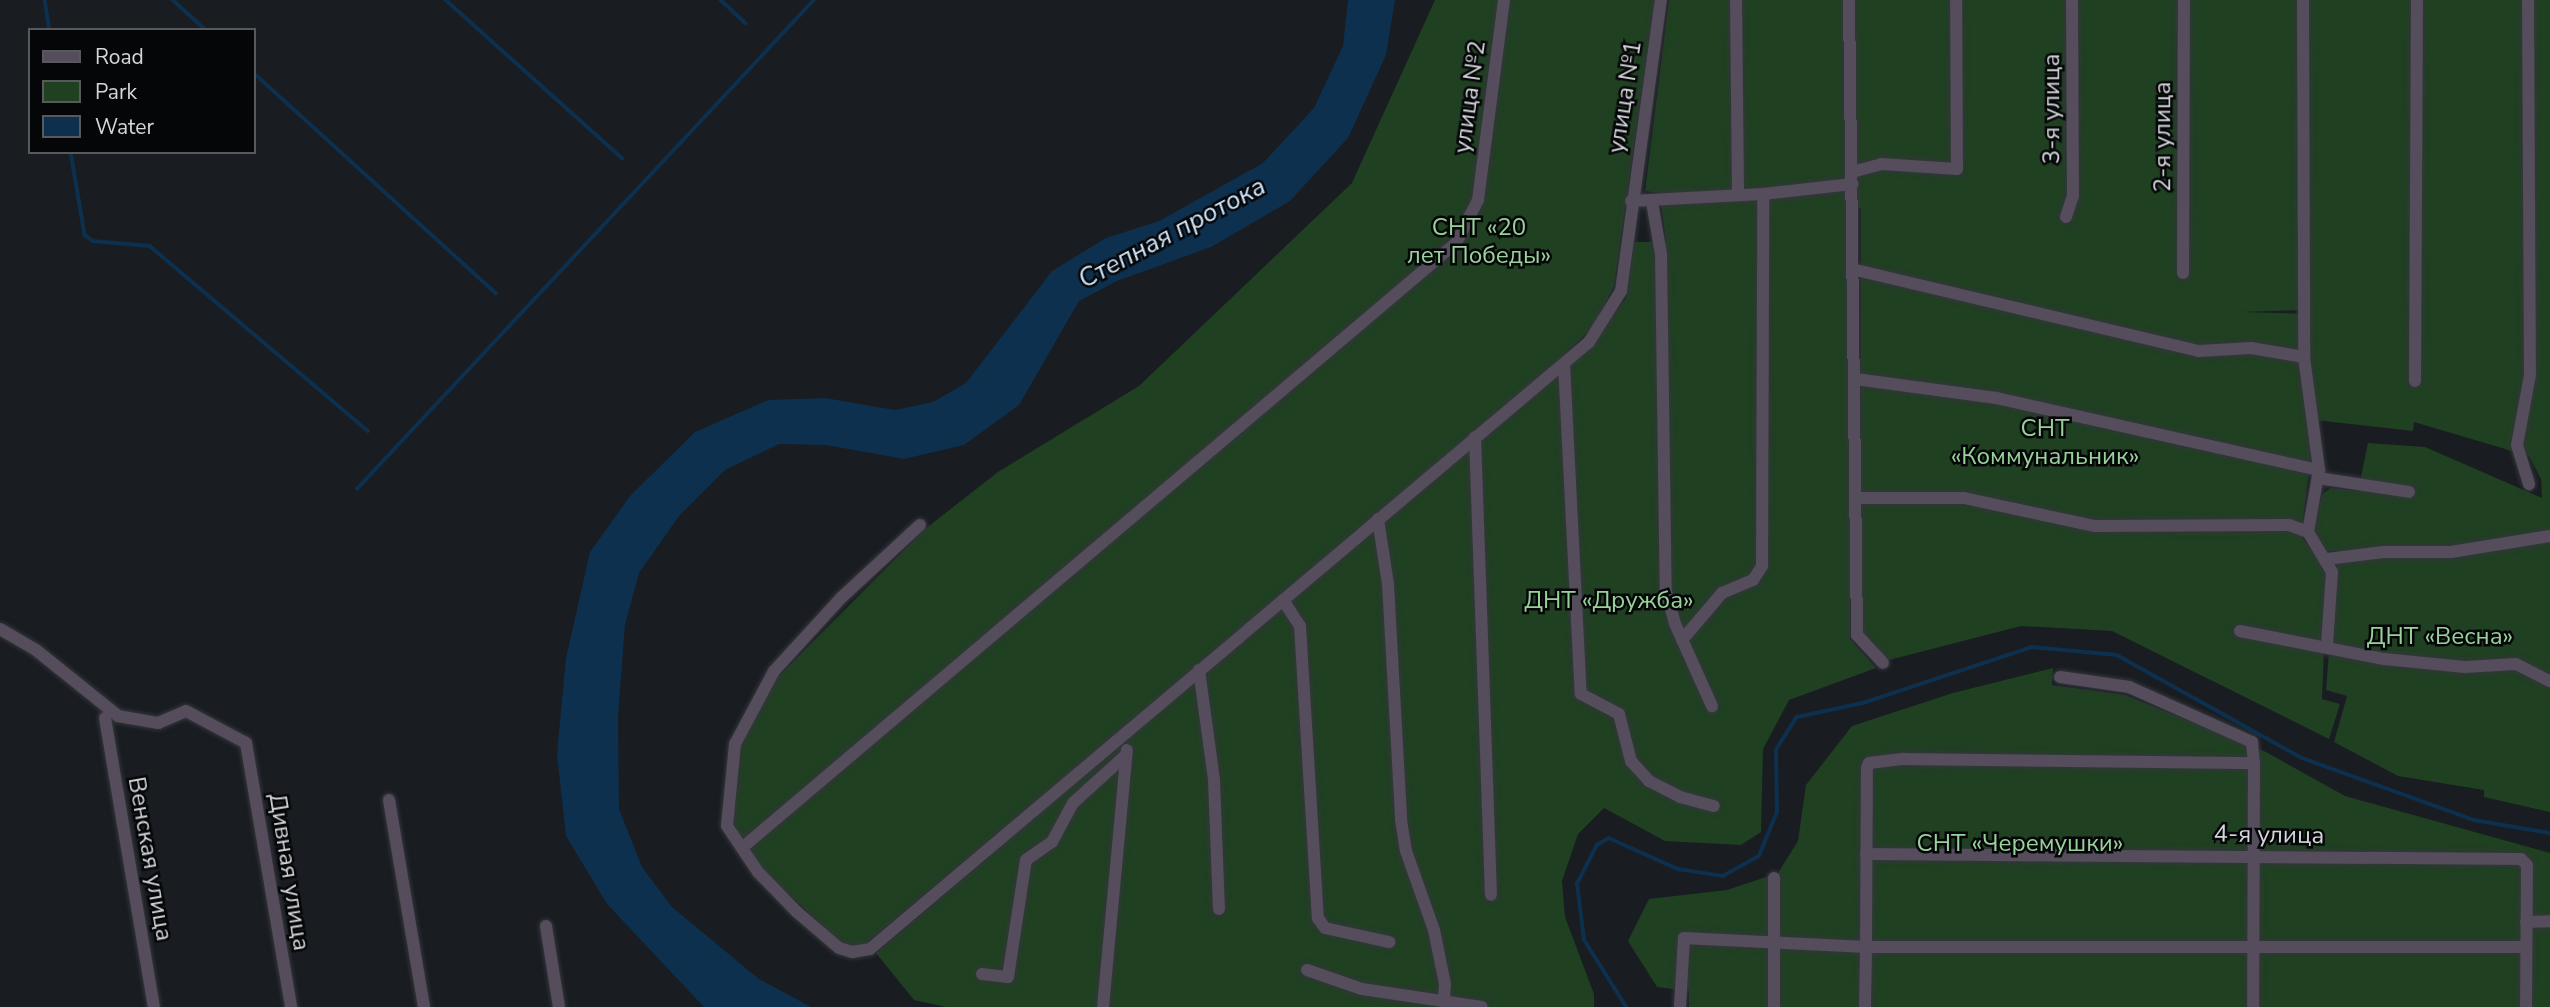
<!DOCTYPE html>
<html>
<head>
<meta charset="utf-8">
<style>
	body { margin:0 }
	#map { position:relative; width:2550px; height:1007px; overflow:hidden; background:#191c21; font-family:"Nunito Sans",sans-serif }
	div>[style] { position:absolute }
	.green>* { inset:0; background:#204022 }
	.water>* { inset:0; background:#0d304e }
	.stream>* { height:3.5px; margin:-1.75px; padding:0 1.75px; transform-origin:1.75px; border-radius:1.75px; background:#0d304e }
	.roads { filter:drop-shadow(0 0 2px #33363b) drop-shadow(0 0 2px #33363b) }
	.minor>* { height:12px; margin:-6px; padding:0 6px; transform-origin:6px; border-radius:6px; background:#554c5c }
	span { translate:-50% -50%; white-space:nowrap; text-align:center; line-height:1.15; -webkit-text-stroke:5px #050608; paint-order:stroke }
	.street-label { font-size:24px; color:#d4d6da }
	.park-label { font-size:24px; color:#98d19a }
	.water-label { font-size:26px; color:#cfe5fb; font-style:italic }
	.legend { position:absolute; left:28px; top:28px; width:228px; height:126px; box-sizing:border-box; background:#050608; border:2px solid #58595c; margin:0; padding:9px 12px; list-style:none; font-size:21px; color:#d4d6da }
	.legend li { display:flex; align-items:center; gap:14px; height:35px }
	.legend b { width:35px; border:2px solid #58595c }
</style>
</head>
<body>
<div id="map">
	<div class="green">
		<i style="clip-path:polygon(1435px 0,1655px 0,1614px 286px,1593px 327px,1540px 377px,863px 946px,845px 947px,762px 869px,731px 826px,740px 745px,778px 677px,925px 529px,998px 472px,1139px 386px,1352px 183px)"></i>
		<i style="clip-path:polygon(1669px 0,2298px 0,2302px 310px,2242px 312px,2310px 314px,2308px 0,2550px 0,2550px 812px,2484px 797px,2484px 790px,2398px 776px,2334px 742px,2347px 696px,2326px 690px,2337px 551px,2327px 551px,2314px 531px,2322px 494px,2331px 488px,2358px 491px,2368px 443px,2425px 447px,2542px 498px,2541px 479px,2529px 456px,2414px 422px,2413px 431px,2315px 420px,2301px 536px,2327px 572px,2322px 699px,2340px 704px,2329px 739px,2112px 631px,2021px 626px,1889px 660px,1860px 634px,1861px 208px,1850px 208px,1850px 639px,1876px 668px,1789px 700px,1763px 749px,1761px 832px,1741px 845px,1665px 841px,1604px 808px,1578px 834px,1562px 881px,1565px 917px,1594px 994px,1594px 1007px,946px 1007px,914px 1000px,876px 953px,1586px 349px,1627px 297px,1634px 242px,1666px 242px,1660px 193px,1645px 191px)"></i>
		<i style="clip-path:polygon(2053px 668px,2052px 685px,2125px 695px,2266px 752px,2345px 796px,2550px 853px,2550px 1007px,1689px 1007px,1689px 991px,1657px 987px,1628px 941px,1649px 899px,1727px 890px,1778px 873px,1798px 841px,1806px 785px,1852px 726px,1953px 693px)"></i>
	</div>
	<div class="water">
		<i style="clip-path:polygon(1348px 0,1395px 0,1386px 55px,1348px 138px,1290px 201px,1211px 247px,1117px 281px,1079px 301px,1019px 405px,964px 445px,904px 459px,826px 445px,779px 444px,725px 470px,679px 516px,639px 573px,625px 625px,618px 716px,619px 809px,642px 867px,672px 907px,759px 979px,811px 1007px,704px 1007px,607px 904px,566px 836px,557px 754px,566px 658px,590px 552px,630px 496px,695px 432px,768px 400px,825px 398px,895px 410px,933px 402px,966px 383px,1052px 271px,1106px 238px,1159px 221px,1263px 163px,1314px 108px,1343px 46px)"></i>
	</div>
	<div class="stream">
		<i style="left:45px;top:0;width:30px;rotate:81deg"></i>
		<i style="left:173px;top:0;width:45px;rotate:42.3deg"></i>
		<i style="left:446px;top:0;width:237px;rotate:41.9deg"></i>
		<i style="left:721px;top:0;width:34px;rotate:43deg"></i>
		<i style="left:254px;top:73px;width:327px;rotate:42.3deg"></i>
		<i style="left:71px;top:152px;width:84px;rotate:80.4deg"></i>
		<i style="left:85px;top:235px;width:10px;rotate:37deg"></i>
		<i style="left:93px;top:241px;width:57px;rotate:5deg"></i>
		<i style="left:150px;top:246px;width:286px;rotate:40.3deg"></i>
		<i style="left:357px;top:489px;width:669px;rotate:-46.94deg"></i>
		<i style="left:1626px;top:1007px;width:79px;rotate:-122.1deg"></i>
		<i style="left:1584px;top:940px;width:56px;rotate:-97.1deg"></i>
		<i style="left:1577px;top:884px;width:44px;rotate:-62.9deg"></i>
		<i style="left:1597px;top:845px;width:14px;rotate:-30deg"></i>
		<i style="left:1609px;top:838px;width:76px;rotate:24.2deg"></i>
		<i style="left:1678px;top:869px;width:46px;rotate:8.8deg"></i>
		<i style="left:1723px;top:876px;width:41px;rotate:-29.1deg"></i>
		<i style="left:1759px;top:856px;width:48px;rotate:-67.8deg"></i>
		<i style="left:1777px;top:812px;width:62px;rotate:-90.9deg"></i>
		<i style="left:1776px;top:750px;width:39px;rotate:-58deg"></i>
		<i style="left:1797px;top:717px;width:67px;rotate:-12deg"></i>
		<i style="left:1863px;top:703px;width:178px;rotate:-18.3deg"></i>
		<i style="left:2032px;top:647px;width:85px;rotate:5.4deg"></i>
		<i style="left:2117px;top:655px;width:212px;rotate:29.1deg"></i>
		<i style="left:2302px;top:758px;width:183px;rotate:19.8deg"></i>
		<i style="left:2474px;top:820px;width:77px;rotate:9.7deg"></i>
	</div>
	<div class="roads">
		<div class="minor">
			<i style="left:1736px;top:0;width:194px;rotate:89.4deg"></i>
			<i style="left:1849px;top:0;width:635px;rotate:89.28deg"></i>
			<i style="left:1857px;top:635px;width:38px;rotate:47deg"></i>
			<i style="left:2303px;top:0;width:357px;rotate:89.8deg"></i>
			<i style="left:2304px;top:357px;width:114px;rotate:82.4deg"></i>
			<i style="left:2319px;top:470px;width:63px;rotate:100.1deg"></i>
			<i style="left:2308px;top:532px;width:47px;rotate:59deg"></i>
			<i style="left:2332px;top:572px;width:74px;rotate:93.9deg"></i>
			<i style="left:2528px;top:0;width:375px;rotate:89.7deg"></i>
			<i style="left:2530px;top:375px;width:71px;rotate:100.5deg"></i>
			<i style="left:2517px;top:445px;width:41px;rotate:72.9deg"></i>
			<i style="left:1852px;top:172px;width:30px;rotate:-15deg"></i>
			<i style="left:1881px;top:164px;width:76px;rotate:3.8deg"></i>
			<i style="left:1957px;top:169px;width:169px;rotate:-90.3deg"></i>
			<i style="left:1631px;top:201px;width:132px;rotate:-3deg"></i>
			<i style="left:1763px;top:194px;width:90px;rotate:-6.4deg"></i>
			<i style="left:1652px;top:202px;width:53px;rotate:80.2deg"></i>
			<i style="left:1661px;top:254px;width:338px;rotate:89.2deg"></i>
			<i style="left:1666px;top:592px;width:35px;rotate:74deg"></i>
			<i style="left:1676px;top:626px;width:88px;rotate:65.8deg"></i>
			<i style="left:2066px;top:217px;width:22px;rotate:-72deg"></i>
			<i style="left:2073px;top:196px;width:196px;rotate:-90.3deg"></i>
			<i style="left:1856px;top:270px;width:352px;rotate:13.3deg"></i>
			<i style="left:2199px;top:351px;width:52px;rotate:-3.3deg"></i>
			<i style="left:2251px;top:348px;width:54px;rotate:9.6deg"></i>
			<i style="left:2183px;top:273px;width:273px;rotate:-89.8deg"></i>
			<i style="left:1564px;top:364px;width:330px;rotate:87.1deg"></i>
			<i style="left:1581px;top:694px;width:43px;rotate:27.8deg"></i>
			<i style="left:1619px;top:714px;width:49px;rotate:75.7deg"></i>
			<i style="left:1631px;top:761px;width:27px;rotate:48deg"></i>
			<i style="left:1649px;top:781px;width:35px;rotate:27deg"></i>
			<i style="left:1680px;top:797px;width:35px;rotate:15deg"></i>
			<i style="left:1856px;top:379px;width:141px;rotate:7.7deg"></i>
			<i style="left:1996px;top:398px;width:331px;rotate:12.6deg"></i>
			<i style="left:2415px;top:381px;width:381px;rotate:-89.7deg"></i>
			<i style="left:1475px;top:437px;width:458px;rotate:88deg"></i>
			<i style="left:2318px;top:478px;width:92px;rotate:8.7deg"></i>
			<i style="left:1855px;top:498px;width:109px"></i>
			<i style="left:1964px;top:498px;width:134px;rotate:12.1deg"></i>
			<i style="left:2095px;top:526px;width:194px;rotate:-0.3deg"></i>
			<i style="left:2289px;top:525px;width:20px;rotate:20deg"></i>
			<i style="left:1378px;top:519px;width:66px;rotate:81.3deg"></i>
			<i style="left:1388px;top:584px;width:236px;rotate:86.8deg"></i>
			<i style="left:1401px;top:820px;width:31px;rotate:81deg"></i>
			<i style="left:1406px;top:851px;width:84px;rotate:70.5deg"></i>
			<i style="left:1434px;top:930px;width:55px;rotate:78.5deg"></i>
			<i style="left:1445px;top:984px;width:14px;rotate:94deg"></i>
			<i style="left:920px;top:525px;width:108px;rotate:137.3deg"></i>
			<i style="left:841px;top:598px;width:99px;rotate:132.5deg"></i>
			<i style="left:774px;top:671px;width:83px;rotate:118.1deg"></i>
			<i style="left:735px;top:744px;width:82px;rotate:95.6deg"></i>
			<i style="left:727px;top:826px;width:55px;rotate:56deg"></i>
			<i style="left:758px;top:872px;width:56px;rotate:45.7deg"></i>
			<i style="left:797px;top:912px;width:55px;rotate:40.6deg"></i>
			<i style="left:839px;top:948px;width:14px;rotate:17deg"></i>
			<i style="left:852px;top:952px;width:18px;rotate:-9deg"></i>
			<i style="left:870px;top:949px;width:941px;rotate:-40.17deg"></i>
			<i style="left:1589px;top:342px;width:60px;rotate:-57.9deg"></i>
			<i style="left:1621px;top:291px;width:294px;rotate:-82.2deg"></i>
			<i style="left:2327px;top:559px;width:57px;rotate:-7deg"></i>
			<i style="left:2384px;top:552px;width:67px"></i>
			<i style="left:2451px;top:552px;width:100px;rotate:-9.2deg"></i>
			<i style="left:1283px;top:600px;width:31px;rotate:57deg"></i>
			<i style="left:1300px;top:626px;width:293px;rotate:86.5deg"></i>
			<i style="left:1318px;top:918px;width:12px;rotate:55deg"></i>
			<i style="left:1325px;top:928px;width:66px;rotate:12.3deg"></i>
			<i style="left:0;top:629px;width:42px;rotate:30.3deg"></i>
			<i style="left:36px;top:650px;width:105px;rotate:38.8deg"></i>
			<i style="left:118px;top:716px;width:41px;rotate:9.9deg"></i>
			<i style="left:158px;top:723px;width:30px;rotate:-23deg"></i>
			<i style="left:186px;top:711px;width:68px;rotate:28.1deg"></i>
			<i style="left:246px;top:743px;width:268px;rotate:80.3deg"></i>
			<i style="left:2240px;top:631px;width:147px;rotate:11deg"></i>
			<i style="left:2384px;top:659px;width:81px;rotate:5.6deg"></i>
			<i style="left:2465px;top:667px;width:51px;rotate:-3.4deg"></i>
			<i style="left:2516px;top:664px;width:38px;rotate:27deg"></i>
			<i style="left:1682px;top:640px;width:62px;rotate:-49.6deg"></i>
			<i style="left:1722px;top:593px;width:34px;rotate:-23deg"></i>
			<i style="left:1753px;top:580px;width:17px;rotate:-57deg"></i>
			<i style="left:1762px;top:566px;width:372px;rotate:-89.8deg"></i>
			<i style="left:1199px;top:670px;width:111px;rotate:82.2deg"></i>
			<i style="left:1214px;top:780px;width:129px;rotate:87.8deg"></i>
			<i style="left:2060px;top:677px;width:70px;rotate:8.2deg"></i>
			<i style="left:2129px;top:687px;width:135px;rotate:24.1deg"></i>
			<i style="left:2252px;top:742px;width:21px;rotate:85deg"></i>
			<i style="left:105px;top:718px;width:293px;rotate:80.4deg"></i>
			<i style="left:389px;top:800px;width:210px;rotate:80.4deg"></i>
			<i style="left:743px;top:847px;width:934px;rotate:-40.27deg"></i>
			<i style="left:1456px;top:243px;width:48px;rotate:-62.9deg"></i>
			<i style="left:1478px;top:200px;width:202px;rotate:-82.6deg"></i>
			<i style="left:1866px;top:854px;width:655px;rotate:0.44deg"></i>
			<i style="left:2521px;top:859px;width:8px;rotate:45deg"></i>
			<i style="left:2527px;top:865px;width:142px;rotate:90.4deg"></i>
			<i style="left:2526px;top:922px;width:24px;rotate:-2deg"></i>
			<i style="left:546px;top:926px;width:82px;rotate:80.9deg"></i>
			<i style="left:1307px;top:970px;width:58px;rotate:19.1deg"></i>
			<i style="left:1362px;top:989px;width:121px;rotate:8.5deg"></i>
			<i style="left:982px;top:974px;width:26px;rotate:7deg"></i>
			<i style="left:1008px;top:977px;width:118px;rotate:-81.3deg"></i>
			<i style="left:1026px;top:860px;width:32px;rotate:-35deg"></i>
			<i style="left:1052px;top:842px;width:44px;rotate:-61.7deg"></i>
			<i style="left:1073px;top:803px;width:72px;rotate:-42.2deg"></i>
			<i style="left:1103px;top:1007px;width:258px;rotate:-84.7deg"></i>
			<i style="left:1680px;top:1007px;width:69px;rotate:-86.7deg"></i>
			<i style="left:1684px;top:938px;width:182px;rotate:2.8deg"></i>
			<i style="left:1866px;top:947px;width:179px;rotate:-89.7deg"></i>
			<i style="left:1867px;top:768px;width:5px;rotate:-68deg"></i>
			<i style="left:1869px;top:763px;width:35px;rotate:-7deg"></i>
			<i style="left:1904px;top:759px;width:350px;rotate:0.7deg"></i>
			<i style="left:2254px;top:763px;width:244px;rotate:90.2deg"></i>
			<i style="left:1774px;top:1007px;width:129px;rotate:-90deg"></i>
			<i style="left:1865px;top:1007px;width:60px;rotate:-89deg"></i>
			<i style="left:1866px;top:947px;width:660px"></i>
		</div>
	</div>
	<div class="street-label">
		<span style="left:1470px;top:97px;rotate:-82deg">улица №2</span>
		<span style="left:1625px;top:97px;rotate:-81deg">улица №1</span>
		<span style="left:2052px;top:109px;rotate:-90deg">3-я улица</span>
		<span style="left:2163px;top:137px;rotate:-90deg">2-я улица</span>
		<span style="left:2269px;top:835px;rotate:1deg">4-я улица</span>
		<span style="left:150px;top:859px;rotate:80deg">Венская улица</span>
		<span style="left:289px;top:872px;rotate:81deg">Дивная улица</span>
	</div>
	<div class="park-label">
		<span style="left:1479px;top:242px">СНТ «20<br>лет Победы»</span>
		<span style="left:2045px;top:443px">СНТ<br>«Коммунальник»</span>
		<span style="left:1609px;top:601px">ДНТ «Дружба»</span>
		<span style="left:2440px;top:637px">ДНТ «Весна»</span>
		<span style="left:2020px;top:844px">СНТ «Черемушки»</span>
	</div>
	<div class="water-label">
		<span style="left:1172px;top:233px;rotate:-28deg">Степная протока</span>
	</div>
	<ul class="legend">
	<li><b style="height:9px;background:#554c5c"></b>Road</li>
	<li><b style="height:19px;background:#204022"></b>Park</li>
	<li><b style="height:19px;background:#0d304e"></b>Water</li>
	</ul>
</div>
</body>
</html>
